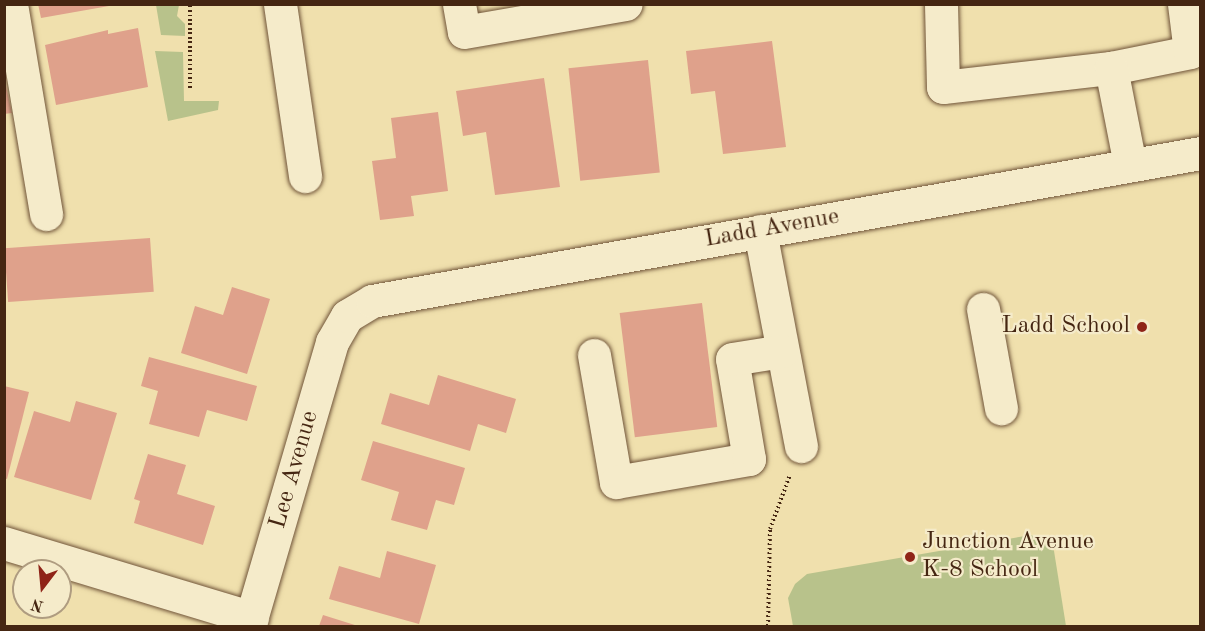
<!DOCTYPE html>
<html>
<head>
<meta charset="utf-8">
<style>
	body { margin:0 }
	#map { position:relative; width:1205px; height:631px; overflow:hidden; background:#f0e0ad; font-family:"Old Standard TT",serif }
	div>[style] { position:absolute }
	.green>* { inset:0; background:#b8c28b }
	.building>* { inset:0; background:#dfa18b; transform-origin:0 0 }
	.path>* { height:4px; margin-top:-2px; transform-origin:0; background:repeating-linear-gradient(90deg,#452612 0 1.5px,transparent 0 4.5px) }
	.roads { filter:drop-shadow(0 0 2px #705439) drop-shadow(0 0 2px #705439) }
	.minor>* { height:33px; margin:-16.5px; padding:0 16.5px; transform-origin:16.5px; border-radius:16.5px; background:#f5ebca }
	.dots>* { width:16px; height:16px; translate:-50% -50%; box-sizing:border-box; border:3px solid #f5ebca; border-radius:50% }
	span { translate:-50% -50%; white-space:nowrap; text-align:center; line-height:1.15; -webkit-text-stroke:4.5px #f5ebca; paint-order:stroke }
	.street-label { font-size:24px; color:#452612 }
	.poi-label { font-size:24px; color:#452612 }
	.right { translate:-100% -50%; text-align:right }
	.left { translate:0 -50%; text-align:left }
	.frame { position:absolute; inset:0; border:6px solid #452612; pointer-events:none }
	.north { position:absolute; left:12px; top:559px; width:60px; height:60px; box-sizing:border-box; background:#f5ebca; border:2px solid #af9c80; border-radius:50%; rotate:196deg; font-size:16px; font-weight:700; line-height:24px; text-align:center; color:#452612 }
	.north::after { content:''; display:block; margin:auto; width:21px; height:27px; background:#8f2418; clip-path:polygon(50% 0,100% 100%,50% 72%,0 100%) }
</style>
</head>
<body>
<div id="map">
	<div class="green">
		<i style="clip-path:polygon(156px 5px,179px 5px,177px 16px,185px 24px,185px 36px,161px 35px)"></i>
		<i style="clip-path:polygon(155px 51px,183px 52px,184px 101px,219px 101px,218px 110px,168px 121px)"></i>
		<i style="clip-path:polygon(1031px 535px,1045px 540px,1054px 551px,1066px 626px,793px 626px,788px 598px,795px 584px,807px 574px)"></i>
	</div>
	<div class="building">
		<i style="clip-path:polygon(38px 4px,109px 4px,109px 6px,41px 18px)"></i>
		<i style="clip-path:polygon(138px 28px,148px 87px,56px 105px,45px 45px,108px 30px,108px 34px)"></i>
		<i style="clip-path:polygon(772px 41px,786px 147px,723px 154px,715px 91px,691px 94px,686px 51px)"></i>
		<i style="left:648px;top:60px;width:113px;height:80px;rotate:84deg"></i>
		<i style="clip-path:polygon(4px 77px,12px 113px,4px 114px)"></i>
		<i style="clip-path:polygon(544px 78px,560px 187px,495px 195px,486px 132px,463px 136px,456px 91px)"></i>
		<i style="clip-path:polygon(438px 112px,448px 191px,411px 196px,414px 216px,380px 220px,372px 161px,396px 158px,391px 118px)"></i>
		<i style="left:150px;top:238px;width:54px;height:146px;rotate:86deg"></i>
		<i style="clip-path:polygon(232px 287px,270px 299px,247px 374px,181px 353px,195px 306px,223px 315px)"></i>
		<i style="left:702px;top:303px;width:125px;height:83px;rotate:83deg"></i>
		<i style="clip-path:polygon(149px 357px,257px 386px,247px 421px,207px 410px,199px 437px,149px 424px,158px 391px,141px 386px)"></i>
		<i style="clip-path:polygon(438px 375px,516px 399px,506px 433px,478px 424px,470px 451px,381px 424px,390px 393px,429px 405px)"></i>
		<i style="clip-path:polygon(4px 386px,29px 392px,7px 479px,4px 478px)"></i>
		<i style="clip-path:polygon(76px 401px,117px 413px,91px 500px,14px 477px,34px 411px,70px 422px)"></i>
		<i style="clip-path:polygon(373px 441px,465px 468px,454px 505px,436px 500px,427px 530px,391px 520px,399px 492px,361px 480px)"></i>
		<i style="clip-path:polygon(148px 454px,186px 465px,177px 494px,215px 506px,203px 545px,134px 523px,140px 501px,134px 499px)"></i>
		<i style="clip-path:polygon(387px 551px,436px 565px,419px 624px,329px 599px,339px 566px,380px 578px)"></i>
		<i style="clip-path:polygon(323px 615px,358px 626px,319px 626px)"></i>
	</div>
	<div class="path">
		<i style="left:190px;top:88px;width:84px;rotate:-90deg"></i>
		<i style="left:768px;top:626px;width:97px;rotate:-88.8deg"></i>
		<i style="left:770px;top:529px;width:58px;rotate:-69.7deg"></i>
	</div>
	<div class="roads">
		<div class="minor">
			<i style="left:11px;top:4px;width:213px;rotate:80.5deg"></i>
			<i style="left:280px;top:4px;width:174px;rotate:81.7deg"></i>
			<i style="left:459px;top:4px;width:28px;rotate:80deg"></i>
			<i style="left:464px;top:32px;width:164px;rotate:-9.8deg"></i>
			<i style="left:941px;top:4px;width:83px;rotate:88.6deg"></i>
			<i style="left:943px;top:87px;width:169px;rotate:-6.5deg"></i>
			<i style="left:1111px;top:68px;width:81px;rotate:-11.4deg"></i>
			<i style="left:1190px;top:52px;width:48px;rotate:-97.1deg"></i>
			<i style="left:1111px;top:68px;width:99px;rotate:78.9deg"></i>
			<i style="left:760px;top:231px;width:219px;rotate:79.2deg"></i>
			<i style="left:983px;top:309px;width:101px;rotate:79.7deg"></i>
			<i style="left:594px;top:355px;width:129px;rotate:80.2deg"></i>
			<i style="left:616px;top:482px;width:135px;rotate:-9.8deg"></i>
			<i style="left:749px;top:459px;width:101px;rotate:-99.6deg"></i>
			<i style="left:732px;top:359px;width:51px;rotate:-9.1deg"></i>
			<i style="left:4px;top:543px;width:259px;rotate:16.8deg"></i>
			<i style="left:249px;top:626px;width:296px;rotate:-73.7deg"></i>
			<i style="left:332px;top:342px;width:30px;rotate:-60deg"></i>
			<i style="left:347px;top:316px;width:29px;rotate:-31deg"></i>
			<i style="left:372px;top:301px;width:841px;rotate:-10.13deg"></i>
		</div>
	</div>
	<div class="dots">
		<i style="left:1142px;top:327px;background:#8f2418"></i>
		<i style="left:910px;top:557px;background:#8f2418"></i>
	</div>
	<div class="street-label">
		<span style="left:772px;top:229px;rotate:-10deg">Ladd Avenue</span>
		<span style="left:295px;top:470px;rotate:-74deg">Lee Avenue</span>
	</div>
	<div class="poi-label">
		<span class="right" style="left:1130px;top:327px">Ladd School</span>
		<span class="left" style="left:922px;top:557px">Junction Avenue<br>K-8 School</span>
	</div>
	<div class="frame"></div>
	<div class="north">N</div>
</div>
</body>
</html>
